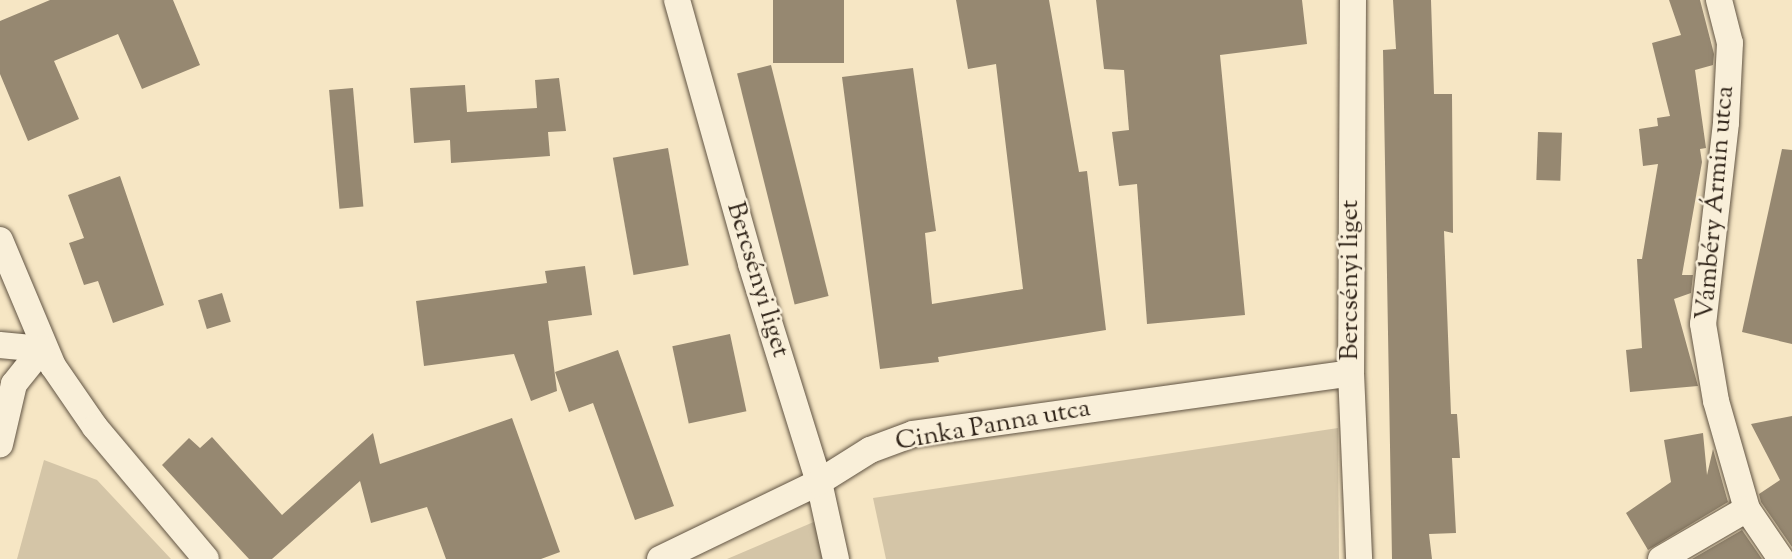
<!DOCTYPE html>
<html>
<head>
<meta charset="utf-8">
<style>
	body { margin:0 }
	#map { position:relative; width:1792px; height:559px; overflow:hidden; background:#f6e6c4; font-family:"Sorts Mill Goudy",serif }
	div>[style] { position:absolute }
	.green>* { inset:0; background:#d4c5a7 }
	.building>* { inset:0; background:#968871; transform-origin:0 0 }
	.roads { filter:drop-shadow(0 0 2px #615443) drop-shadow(0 0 2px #615443) }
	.minor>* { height:26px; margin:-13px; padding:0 13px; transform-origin:13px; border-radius:13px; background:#f9efd9 }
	span { translate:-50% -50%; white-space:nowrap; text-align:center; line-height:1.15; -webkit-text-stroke:5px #f9efd9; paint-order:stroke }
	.street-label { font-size:26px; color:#2f2318 }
</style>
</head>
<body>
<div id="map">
	<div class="green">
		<i style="clip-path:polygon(1338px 428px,1339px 559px,886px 559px,873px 498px)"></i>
		<i style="clip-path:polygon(44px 460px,97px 480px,171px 559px,17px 559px)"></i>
		<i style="clip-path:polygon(816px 521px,824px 559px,727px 559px)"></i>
	</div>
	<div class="building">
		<i style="clip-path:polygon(50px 0,173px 0,200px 65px,142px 89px,118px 34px,54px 61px,79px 119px,28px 141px,0 74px,0 21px)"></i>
		<i style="left:773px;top:0;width:71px;height:63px"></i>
		<i style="clip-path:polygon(956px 0,1049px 0,1079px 172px,1087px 171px,1106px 330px,938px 357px,939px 362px,880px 369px,842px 77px,913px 68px,936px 231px,925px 233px,932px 304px,1023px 289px,996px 64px,968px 69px)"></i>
		<i style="clip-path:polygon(1096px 0,1302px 0,1307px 44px,1220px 55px,1245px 315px,1147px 324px,1137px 184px,1119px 186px,1112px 132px,1129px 130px,1124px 70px,1104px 69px)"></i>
		<i style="clip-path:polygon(1393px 0,1431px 0,1434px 94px,1452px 94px,1453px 233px,1444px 231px,1451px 414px,1457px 414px,1460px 458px,1452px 458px,1456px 533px,1429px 534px,1432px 559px,1392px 559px,1383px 50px,1396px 49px)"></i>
		<i style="clip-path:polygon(1669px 0,1700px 0,1714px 54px,1713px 65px,1695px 70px,1706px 148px,1700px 149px,1702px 162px,1682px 275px,1693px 275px,1691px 293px,1674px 299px,1698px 386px,1630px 392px,1626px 350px,1642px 348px,1637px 259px,1642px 259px,1658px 164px,1643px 166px,1639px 129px,1658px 126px,1657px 118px,1670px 116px,1652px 43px,1681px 35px)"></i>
		<i style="left:771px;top:65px;width:238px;height:35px;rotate:76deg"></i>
		<i style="clip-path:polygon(559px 78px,566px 131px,548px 132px,550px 156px,451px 163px,450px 140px,414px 143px,410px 88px,465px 85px,467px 112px,537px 108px,535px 80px)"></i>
		<i style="left:353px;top:88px;width:119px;height:24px;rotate:85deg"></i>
		<i style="left:1538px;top:132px;width:24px;height:48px;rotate:2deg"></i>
		<i style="left:668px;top:148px;width:119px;height:56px;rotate:80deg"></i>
		<i style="clip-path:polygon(1782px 149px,1792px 150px,1792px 344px,1742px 332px)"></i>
		<i style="clip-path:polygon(120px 176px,164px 305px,113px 323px,98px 281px,84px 285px,69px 243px,84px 238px,68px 195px)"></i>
		<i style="clip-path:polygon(585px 266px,592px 315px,548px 321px,557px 391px,531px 401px,514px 354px,424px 366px,416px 301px,547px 283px,545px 271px)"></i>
		<i style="left:222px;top:293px;width:30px;height:25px;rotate:73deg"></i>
		<i style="left:730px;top:334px;width:79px;height:59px;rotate:78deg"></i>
		<i style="clip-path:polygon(618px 350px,674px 506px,635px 520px,593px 403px,569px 412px,555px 372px)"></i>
		<i style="clip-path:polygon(1792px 416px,1792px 547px,1761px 502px,1759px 494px,1780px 480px,1751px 424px)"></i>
		<i style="clip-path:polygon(512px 418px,560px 552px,541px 559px,446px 559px,427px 507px,371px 523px,360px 481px,272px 559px,249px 559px,162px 465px,189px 438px,200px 448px,212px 437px,282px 515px,373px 433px,380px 464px)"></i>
		<i style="clip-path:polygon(1703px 433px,1707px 475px,1713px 449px,1728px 502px,1648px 550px,1626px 513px,1671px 482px,1664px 440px)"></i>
		<i style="clip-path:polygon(1742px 530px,1762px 559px,1692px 559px)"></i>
	</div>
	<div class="roads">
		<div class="minor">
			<i style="left:677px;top:0;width:274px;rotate:74.3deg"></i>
			<i style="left:751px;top:264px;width:228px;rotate:72.7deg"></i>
			<i style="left:819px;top:482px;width:79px;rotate:77.6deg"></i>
			<i style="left:1353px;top:0;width:373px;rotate:90.3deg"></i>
			<i style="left:1351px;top:373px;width:186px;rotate:87.5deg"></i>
			<i style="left:1719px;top:0;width:44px;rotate:75.7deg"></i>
			<i style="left:1730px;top:43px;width:80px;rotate:92.9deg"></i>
			<i style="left:1726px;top:123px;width:202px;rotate:96.5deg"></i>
			<i style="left:1703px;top:324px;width:78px;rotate:80.4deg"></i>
			<i style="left:1716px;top:401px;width:112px;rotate:74deg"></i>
			<i style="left:1747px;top:509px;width:60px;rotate:55.8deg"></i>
			<i style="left:0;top:240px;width:137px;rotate:67.2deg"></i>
			<i style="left:53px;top:366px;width:74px;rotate:55.5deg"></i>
			<i style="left:95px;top:427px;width:172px;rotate:49.9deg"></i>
			<i style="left:0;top:345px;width:42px;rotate:5.4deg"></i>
			<i style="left:42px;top:349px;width:45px;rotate:128.7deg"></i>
			<i style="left:14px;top:384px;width:62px;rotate:103.1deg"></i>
			<i style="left:660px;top:559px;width:177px;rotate:-25.8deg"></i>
			<i style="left:819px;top:482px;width:60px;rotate:-32.1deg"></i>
			<i style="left:870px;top:450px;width:46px;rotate:-20.4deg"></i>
			<i style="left:913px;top:434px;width:442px;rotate:-7.9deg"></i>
			<i style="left:1661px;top:559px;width:99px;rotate:-30.2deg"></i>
		</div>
	</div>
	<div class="street-label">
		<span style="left:1716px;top:203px;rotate:-85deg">Vámbéry Ármin utca</span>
		<span style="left:757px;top:280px;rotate:73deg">Bercsényi liget</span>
		<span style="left:1351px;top:280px;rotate:-90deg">Bercsényi liget</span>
		<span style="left:993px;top:426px;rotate:-10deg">Cinka Panna utca</span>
	</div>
</div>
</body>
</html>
